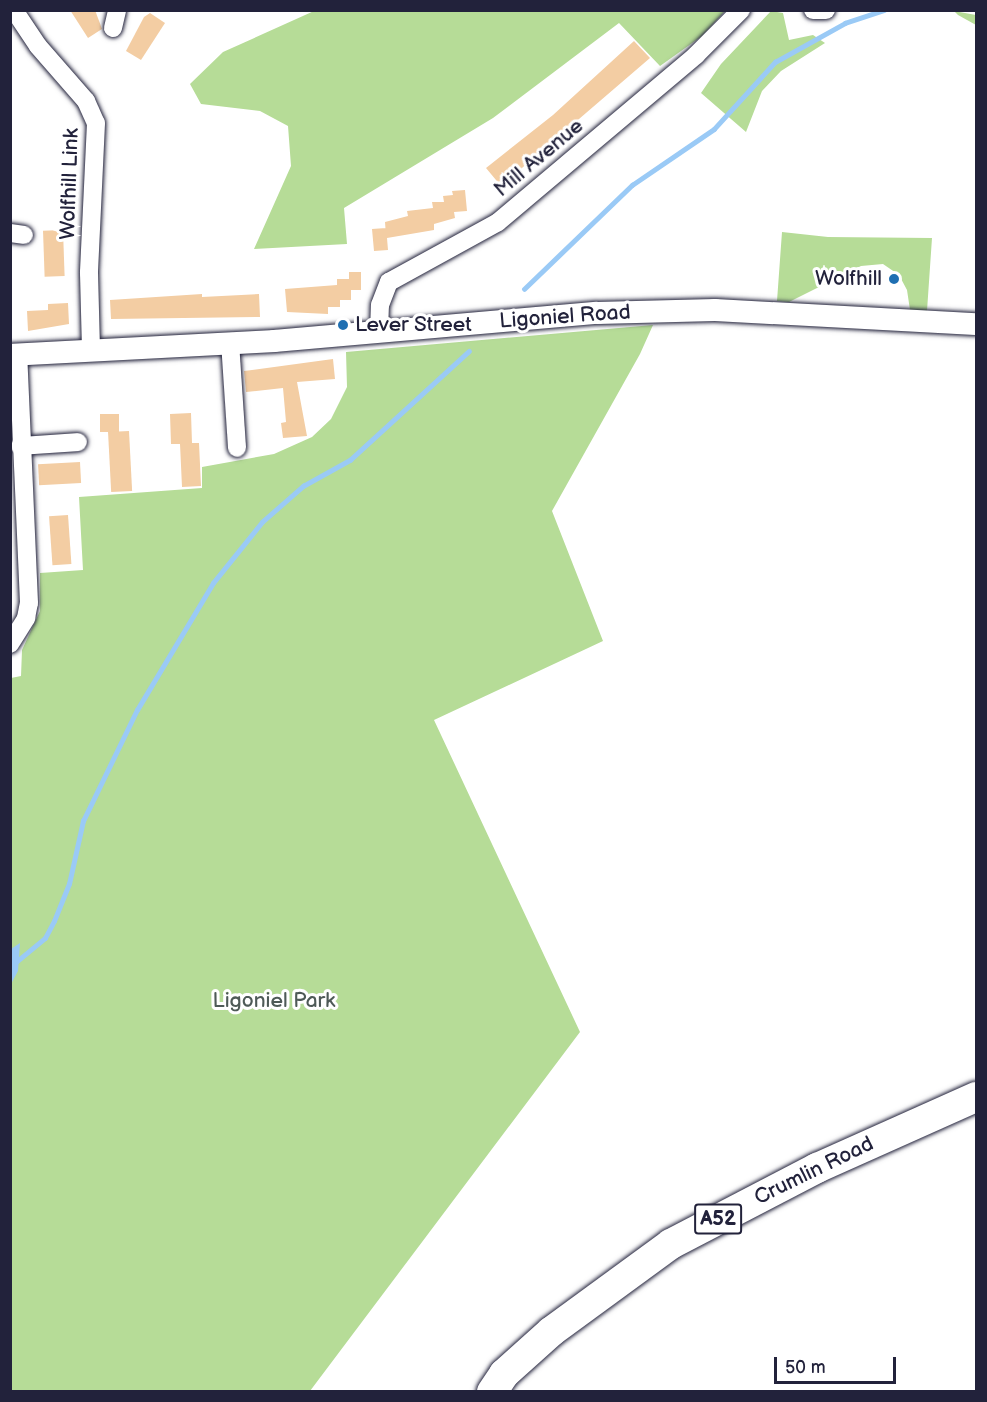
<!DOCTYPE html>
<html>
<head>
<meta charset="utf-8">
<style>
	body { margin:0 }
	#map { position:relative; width:987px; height:1402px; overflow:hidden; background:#fff; font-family:"Balsamiq Sans",sans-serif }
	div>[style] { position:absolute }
	.green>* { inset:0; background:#b6dc97 }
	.water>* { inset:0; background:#9acaf6 }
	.stream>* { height:4.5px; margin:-2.25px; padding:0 2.25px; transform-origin:2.25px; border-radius:2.25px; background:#9acaf6 }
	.building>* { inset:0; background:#f3cda3; transform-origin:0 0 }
	.roads { filter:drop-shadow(0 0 2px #22223b) drop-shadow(0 0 2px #22223b) }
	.minor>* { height:18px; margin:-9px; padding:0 9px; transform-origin:9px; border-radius:9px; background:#fff }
	.tertiary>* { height:22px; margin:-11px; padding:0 11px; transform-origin:11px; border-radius:11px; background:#fff }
	.primary>* { height:30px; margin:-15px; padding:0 15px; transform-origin:15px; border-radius:15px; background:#fff }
	.dots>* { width:16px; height:16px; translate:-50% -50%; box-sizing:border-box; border:3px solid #fff; border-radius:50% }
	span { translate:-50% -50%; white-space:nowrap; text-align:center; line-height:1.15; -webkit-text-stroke:6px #fff; paint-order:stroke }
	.shield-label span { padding:2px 4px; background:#fff; border:2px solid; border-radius:4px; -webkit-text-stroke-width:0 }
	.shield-label { font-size:20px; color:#22223b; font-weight:700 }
	.street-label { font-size:21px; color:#22223b }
	.poi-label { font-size:21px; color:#22223b }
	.right { translate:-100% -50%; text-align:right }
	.left { translate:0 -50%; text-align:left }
	.park-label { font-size:21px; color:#4e5a57 }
	.frame { position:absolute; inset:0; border:12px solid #22223b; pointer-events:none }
	.scale { position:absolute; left:774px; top:1357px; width:122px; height:27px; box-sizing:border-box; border:3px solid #22223b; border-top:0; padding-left:8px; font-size:18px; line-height:21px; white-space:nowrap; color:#22223b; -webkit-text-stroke:4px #fff; paint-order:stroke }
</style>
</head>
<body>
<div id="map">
	<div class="green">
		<i style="clip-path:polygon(314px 11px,314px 10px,725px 11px,702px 36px,660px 66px,619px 23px,493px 118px,344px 208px,347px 244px,254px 249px,291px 166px,288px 126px,260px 111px,201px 104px,190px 84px,223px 52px)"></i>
		<i style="clip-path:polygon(771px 11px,783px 13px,789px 40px,813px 35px,825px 43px,781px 71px,762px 91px,746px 132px,701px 93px,721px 64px)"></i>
		<i style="clip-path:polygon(954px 11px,976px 15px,976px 25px,958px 15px)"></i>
		<i style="clip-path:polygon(782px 232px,828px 237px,932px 238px,927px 311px,910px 310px,907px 290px,899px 275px,883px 264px,861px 266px,789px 302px,777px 301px)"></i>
		<i style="clip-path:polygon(653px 325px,640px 354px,552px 511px,603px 641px,434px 720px,580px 1032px,310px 1391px,11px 1392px,11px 678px,21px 676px,22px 650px,40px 611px,40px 573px,83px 570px,79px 497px,202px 488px,202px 467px,274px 454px,312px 437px,331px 419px,347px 387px,346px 352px)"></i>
	</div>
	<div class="water">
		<i style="clip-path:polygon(20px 943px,18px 971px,11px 984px,11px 949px)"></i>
	</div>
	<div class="stream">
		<i style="left:524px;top:289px;width:150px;rotate:-43.9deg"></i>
		<i style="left:632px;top:185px;width:99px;rotate:-34.3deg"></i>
		<i style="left:714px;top:129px;width:91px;rotate:-47.7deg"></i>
		<i style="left:775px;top:62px;width:80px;rotate:-29.1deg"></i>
		<i style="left:845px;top:23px;width:41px;rotate:-18.4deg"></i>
		<i style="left:10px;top:967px;width:45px;rotate:-39.6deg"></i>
		<i style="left:45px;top:938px;width:19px;rotate:-62deg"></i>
		<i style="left:54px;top:921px;width:40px;rotate:-68deg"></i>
		<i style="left:69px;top:884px;width:65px;rotate:-77.5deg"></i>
		<i style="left:83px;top:821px;width:123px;rotate:-64.1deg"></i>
		<i style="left:137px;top:710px;width:148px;rotate:-59.1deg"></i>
		<i style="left:213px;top:583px;width:78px;rotate:-51.2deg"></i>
		<i style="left:262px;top:522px;width:55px;rotate:-41.3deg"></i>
		<i style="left:303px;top:486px;width:54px;rotate:-29deg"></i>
		<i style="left:350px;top:460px;width:161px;rotate:-42.5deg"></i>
	</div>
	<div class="building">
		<i style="clip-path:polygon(70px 10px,95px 10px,102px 29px,88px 38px)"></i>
		<i style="clip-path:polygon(150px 13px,165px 23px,141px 60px,126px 51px,144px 17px)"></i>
		<i style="clip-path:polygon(634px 41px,650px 58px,501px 186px,486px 168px,553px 115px)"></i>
		<i style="clip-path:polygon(465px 190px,467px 211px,454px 212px,455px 218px,434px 224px,434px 230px,387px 238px,388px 250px,374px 251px,372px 229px,386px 228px,386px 236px,385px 222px,408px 216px,407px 211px,433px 208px,432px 202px,444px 202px,443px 196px,453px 195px,452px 191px)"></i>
		<i style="left:63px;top:230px;width:46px;height:20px;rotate:88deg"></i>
		<i style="clip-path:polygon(349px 272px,361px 272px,361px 290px,351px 290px,351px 300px,340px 300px,340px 307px,328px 307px,328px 314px,287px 312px,285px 289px,337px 285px,337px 279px,349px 279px)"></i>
		<i style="clip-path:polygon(202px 294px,202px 297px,259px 294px,260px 317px,111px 319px,110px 300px)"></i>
		<i style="clip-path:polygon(68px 303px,69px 324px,28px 331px,27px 311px,48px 310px,48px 304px)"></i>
		<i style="clip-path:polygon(333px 359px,335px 379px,297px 382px,307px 436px,283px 438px,281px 423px,286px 422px,283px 388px,246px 392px,244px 371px)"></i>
		<i style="clip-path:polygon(191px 413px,192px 443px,199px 443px,201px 486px,182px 487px,180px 444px,171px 444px,170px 414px)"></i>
		<i style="left:100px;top:414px;width:19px;height:18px"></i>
		<i style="left:129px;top:431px;width:60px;height:21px;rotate:87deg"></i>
		<i style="left:80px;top:462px;width:21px;height:42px;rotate:87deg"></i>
		<i style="left:68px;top:515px;width:49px;height:19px;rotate:86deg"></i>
	</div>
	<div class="roads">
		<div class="minor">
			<i style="left:14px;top:10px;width:43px;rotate:56.3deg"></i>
			<i style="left:38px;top:46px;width:73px;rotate:48.9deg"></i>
			<i style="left:86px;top:101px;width:24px;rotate:66deg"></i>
			<i style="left:96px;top:123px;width:150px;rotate:92.7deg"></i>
			<i style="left:89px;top:273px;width:78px;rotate:88.5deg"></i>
			<i style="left:813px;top:10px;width:13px"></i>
			<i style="left:113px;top:28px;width:18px;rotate:-77deg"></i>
			<i style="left:10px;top:233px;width:14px;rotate:8deg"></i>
			<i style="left:379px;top:332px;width:27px;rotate:-88deg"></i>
			<i style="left:380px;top:305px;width:25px;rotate:-69deg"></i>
			<i style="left:389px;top:282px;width:124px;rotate:-28.8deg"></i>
			<i style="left:498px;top:222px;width:259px;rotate:-40.1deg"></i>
			<i style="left:696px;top:55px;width:64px;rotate:-45deg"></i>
			<i style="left:230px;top:342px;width:106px;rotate:86.2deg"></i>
			<i style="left:20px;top:446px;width:58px;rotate:-3.9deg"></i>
			<i style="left:10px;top:644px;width:31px;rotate:-58deg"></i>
			<i style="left:26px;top:618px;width:15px;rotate:-79deg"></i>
			<i style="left:29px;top:603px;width:248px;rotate:-92.5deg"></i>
		</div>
		<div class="tertiary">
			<i style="left:10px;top:355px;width:264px;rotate:-3deg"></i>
			<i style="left:274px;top:341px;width:324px;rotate:-5deg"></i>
			<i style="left:597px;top:313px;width:118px;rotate:-1.5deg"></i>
			<i style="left:715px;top:310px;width:261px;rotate:3.1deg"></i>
		</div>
		<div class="primary">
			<i style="left:492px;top:1392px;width:22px;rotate:-56deg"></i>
			<i style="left:504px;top:1374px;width:64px;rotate:-41.9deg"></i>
			<i style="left:552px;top:1331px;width:147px;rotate:-36.2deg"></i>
			<i style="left:671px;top:1244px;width:165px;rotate:-27.5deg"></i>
			<i style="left:817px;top:1168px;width:174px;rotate:-24.1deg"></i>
		</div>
	</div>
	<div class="dots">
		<i style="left:894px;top:279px;background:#1f6fb2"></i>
		<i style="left:343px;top:325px;background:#1f6fb2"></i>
	</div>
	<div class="shield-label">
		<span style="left:718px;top:1219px">A52</span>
	</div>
	<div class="street-label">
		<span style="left:539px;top:158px;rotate:-40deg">Mill Avenue</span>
		<span style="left:70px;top:184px;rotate:-88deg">Wolfhill Link</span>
		<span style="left:565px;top:317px;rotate:-4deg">Ligoniel Road</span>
		<span style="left:814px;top:1171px;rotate:-26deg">Crumlin Road</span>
	</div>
	<div class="poi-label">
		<span class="right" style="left:882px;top:279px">Wolfhill</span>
		<span class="left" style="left:355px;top:325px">Lever Street</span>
	</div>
	<div class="park-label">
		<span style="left:274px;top:1001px">Ligoniel Park</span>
	</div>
	<div class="frame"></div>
	<div class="scale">50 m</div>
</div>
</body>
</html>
